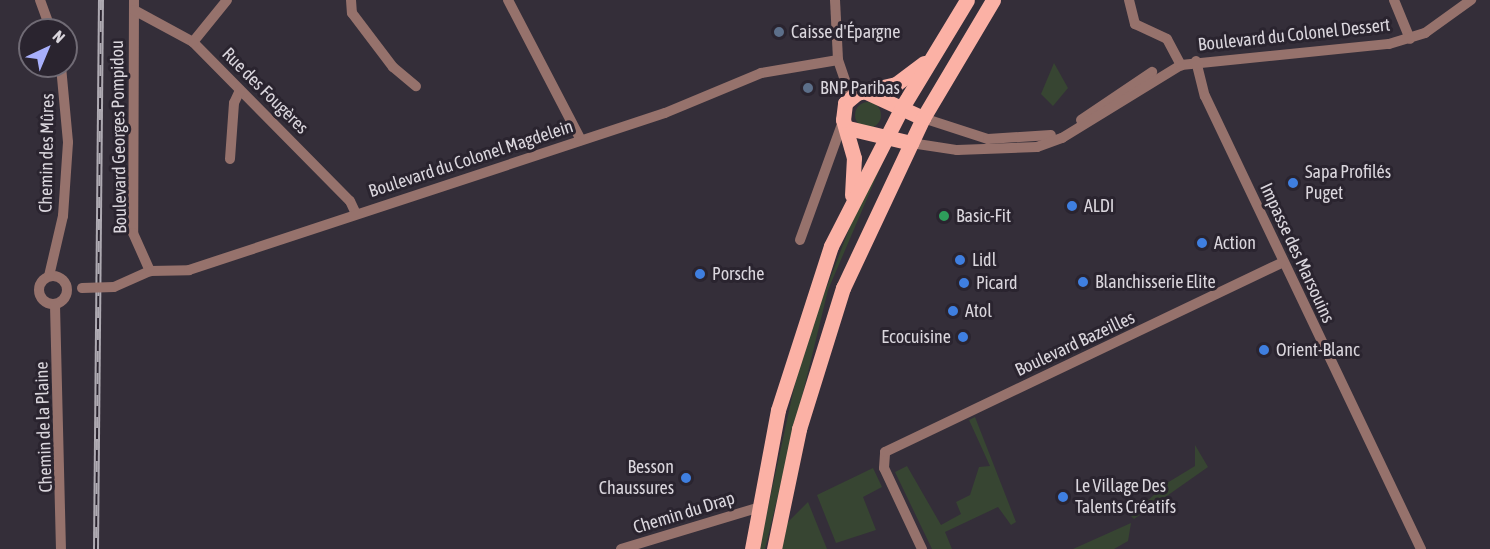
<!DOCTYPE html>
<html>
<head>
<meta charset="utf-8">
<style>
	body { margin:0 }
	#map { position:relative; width:1490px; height:549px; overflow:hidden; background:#342e39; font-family:"Asap Condensed",sans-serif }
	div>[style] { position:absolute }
	.green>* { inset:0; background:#374532 }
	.round { border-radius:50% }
	.street>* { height:10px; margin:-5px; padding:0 5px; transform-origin:5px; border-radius:5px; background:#96726c }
	.street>.ring { margin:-5px; padding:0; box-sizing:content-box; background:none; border:10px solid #96726c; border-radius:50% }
	.primary>* { height:15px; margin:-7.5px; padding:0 7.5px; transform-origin:7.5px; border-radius:7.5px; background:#fbb1a5 }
	.rail>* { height:6px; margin-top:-3px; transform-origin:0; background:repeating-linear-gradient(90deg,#2a242f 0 11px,#aeaab2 0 22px); box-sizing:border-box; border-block:2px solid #aeaab2 }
	.street-bridge>* { height:10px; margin:-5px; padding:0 5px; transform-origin:5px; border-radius:5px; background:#96726c }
	.dots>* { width:16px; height:16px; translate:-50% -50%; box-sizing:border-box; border:3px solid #2a242f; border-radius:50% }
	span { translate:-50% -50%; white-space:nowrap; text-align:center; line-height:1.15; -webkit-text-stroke:6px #2a242f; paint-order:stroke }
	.poi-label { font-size:18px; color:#dad6dd }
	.left { translate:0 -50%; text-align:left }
	.right { translate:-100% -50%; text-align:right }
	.street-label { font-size:18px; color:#dad6dd }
	.north { position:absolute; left:18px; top:18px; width:60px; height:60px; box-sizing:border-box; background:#2a242f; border:2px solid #706b75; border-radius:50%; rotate:44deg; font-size:16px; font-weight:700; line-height:24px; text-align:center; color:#dad6dd }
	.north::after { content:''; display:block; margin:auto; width:21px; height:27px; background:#a8b0fc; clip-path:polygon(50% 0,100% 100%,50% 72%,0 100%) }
</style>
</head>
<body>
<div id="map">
	<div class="green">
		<i style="clip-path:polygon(1054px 63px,1068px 88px,1053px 106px,1041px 94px)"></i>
		<i class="round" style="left:855px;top:102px;width:26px;height:26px"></i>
		<i style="clip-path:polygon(884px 159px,828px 290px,765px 549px,759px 549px,802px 351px,853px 219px)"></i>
		<i style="clip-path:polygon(975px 417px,1016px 522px,1011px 525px,998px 507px,945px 532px,952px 549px,932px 549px,895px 472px,907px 466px,941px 525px,961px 514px,956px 502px,970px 495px,979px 467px,990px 466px,969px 420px)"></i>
		<i style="clip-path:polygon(1195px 445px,1208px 467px,1134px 519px,1131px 516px,1167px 483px,1195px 466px)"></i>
		<i style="clip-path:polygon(873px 468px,882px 487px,863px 497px,876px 530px,836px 543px,817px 495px)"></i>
		<i style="clip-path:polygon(808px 502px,827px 549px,782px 549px,785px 525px)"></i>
		<i style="clip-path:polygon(1131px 523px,1128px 541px,1114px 549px,1073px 549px)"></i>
	</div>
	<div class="street">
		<i style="left:40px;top:0;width:32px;rotate:70deg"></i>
		<i style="left:134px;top:0;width:233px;rotate:90.2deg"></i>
		<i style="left:133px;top:233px;width:42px;rotate:65.9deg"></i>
		<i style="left:351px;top:0;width:13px;rotate:86deg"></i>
		<i style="left:352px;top:13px;width:68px;rotate:52.8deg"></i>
		<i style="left:393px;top:67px;width:30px;rotate:40deg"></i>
		<i style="left:508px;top:0;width:158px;rotate:62.5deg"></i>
		<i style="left:835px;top:0;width:60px;rotate:87.1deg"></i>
		<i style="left:838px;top:60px;width:39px;rotate:71deg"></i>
		<i style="left:1129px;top:0;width:25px;rotate:76deg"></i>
		<i style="left:1135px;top:24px;width:35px;rotate:25deg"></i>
		<i style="left:1167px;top:39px;width:30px;rotate:62deg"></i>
		<i style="left:1394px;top:0;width:42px;rotate:67.7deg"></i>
		<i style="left:134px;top:10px;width:67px;rotate:28.5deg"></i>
		<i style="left:193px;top:42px;width:223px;rotate:45.4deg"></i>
		<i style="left:350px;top:201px;width:14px;rotate:65deg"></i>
		<i style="left:193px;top:42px;width:54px;rotate:-51deg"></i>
		<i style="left:1196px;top:61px;width:36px;rotate:76deg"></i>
		<i style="left:1205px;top:96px;width:502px;rotate:64.51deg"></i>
		<i style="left:923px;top:118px;width:68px;rotate:17.9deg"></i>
		<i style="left:988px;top:139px;width:63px;rotate:-3.6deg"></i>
		<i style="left:1081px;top:120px;width:86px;rotate:-34.1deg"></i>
		<i style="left:911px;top:143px;width:47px;rotate:8.7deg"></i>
		<i style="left:957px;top:150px;width:80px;rotate:-2.1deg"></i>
		<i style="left:1037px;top:147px;width:27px;rotate:-20deg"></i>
		<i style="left:1062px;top:138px;width:140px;rotate:-31.5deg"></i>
		<i style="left:1181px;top:65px;width:209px;rotate:-5.8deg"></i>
		<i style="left:1389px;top:44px;width:38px;rotate:-17deg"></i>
		<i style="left:1425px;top:33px;width:57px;rotate:-35.7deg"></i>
		<i style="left:230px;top:159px;width:56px;rotate:-85.9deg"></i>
		<i style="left:234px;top:103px;width:14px;rotate:-65deg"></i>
		<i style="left:800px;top:240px;width:127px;rotate:-70.1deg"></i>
		<i class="ring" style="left:39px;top:276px;width:18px;height:18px"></i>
		<i style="left:49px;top:276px;width:62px;rotate:-76.9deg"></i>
		<i style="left:63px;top:216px;width:74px;rotate:-86.1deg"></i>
		<i style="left:68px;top:142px;width:76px;rotate:-95.3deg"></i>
		<i style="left:114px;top:287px;width:39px;rotate:-24deg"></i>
		<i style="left:150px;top:271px;width:39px;rotate:-1deg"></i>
		<i style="left:189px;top:270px;width:501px;rotate:-18.25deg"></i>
		<i style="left:665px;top:113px;width:104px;rotate:-22.6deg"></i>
		<i style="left:761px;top:73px;width:78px;rotate:-9.6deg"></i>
		<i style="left:55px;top:305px;width:244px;rotate:88.6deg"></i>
		<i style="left:621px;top:549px;width:142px;rotate:-16.8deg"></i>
		<i style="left:922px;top:549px;width:89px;rotate:-115.1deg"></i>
		<i style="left:884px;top:468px;width:16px;rotate:-86deg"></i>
		<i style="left:885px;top:452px;width:441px;rotate:-25.5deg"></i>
	</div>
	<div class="primary">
		<i style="left:864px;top:91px;width:65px;rotate:24.6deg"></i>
		<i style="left:848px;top:128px;width:65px;rotate:13.4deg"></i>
		<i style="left:852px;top:195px;width:37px;rotate:-87deg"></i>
		<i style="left:854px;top:158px;width:40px;rotate:-106deg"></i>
		<i style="left:843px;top:120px;width:17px;rotate:-83deg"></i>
		<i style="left:845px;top:103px;width:16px;rotate:-40deg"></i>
		<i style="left:857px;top:93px;width:40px;rotate:-13deg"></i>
		<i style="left:896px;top:84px;width:35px;rotate:-37deg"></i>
		<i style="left:752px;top:549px;width:141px;rotate:-79.4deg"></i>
		<i style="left:778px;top:410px;width:172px;rotate:-72.1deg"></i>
		<i style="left:831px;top:246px;width:154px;rotate:-62.9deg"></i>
		<i style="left:901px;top:109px;width:127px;rotate:-58.8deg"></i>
		<i style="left:774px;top:549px;width:123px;rotate:-78.2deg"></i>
		<i style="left:799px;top:429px;width:148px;rotate:-72.7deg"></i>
		<i style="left:843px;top:288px;width:188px;rotate:-64.8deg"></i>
		<i style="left:923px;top:118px;width:137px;rotate:-59.3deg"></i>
	</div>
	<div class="rail">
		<i style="left:96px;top:549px;width:549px;rotate:-89.48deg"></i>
	</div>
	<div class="street-bridge">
		<i style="left:82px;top:288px;width:32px;rotate:-2deg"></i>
	</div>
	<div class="dots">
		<i style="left:779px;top:32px;background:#5c6f8a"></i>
		<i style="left:808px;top:88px;background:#5c6f8a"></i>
		<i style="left:1293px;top:183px;background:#3f7fe0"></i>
		<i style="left:1072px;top:206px;background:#3f7fe0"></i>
		<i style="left:944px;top:216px;background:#2e9e5b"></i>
		<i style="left:1202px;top:243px;background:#3f7fe0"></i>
		<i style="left:960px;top:260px;background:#3f7fe0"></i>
		<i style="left:700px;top:274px;background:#3f7fe0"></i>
		<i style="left:1083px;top:282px;background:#3f7fe0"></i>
		<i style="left:964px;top:283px;background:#3f7fe0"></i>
		<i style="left:953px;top:311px;background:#3f7fe0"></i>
		<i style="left:963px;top:337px;background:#3f7fe0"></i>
		<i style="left:1264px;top:350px;background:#3f7fe0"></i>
		<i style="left:686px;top:478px;background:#3f7fe0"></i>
		<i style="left:1063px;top:497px;background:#3f7fe0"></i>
	</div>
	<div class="poi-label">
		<span class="left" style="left:791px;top:32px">Caisse d'Épargne</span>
		<span class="left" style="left:820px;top:88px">BNP Paribas</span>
		<span class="left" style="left:1305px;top:183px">Sapa Profilés<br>Puget</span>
		<span class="left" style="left:1084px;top:206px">ALDI</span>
		<span class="left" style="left:956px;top:216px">Basic-Fit</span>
		<span class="left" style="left:1214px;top:243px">Action</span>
		<span class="left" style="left:972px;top:260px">Lidl</span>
		<span class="left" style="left:712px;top:274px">Porsche</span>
		<span class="left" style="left:1095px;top:282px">Blanchisserie Elite</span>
		<span class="left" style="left:976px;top:283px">Picard</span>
		<span class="left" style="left:965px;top:311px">Atol</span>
		<span class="right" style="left:951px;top:337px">Ecocuisine</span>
		<span class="left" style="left:1276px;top:350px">Orient-Blanc</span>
		<span class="right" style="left:674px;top:478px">Besson<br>Chaussures</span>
		<span class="left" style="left:1075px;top:497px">Le Village Des<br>Talents Créatifs</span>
	</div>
	<div class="street-label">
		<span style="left:1294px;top:35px;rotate:-6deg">Boulevard du Colonel Dessert</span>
		<span style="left:265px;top:91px;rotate:45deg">Rue des Fougères</span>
		<span style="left:119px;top:137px;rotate:-91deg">Boulevard Georges Pompidou</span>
		<span style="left:47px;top:153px;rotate:-89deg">Chemin des Mûres</span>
		<span style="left:471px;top:159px;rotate:-18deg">Boulevard du Colonel Magdelein</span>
		<span style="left:1297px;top:253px;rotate:65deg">Impasse des Marsouins</span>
		<span style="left:1075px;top:344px;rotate:-25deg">Boulevard Bazeilles</span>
		<span style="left:44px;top:427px;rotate:-92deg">Chemin de la Plaine</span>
		<span style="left:684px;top:513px;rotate:-17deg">Chemin du Drap</span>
	</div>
	<div class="north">N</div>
</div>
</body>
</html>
